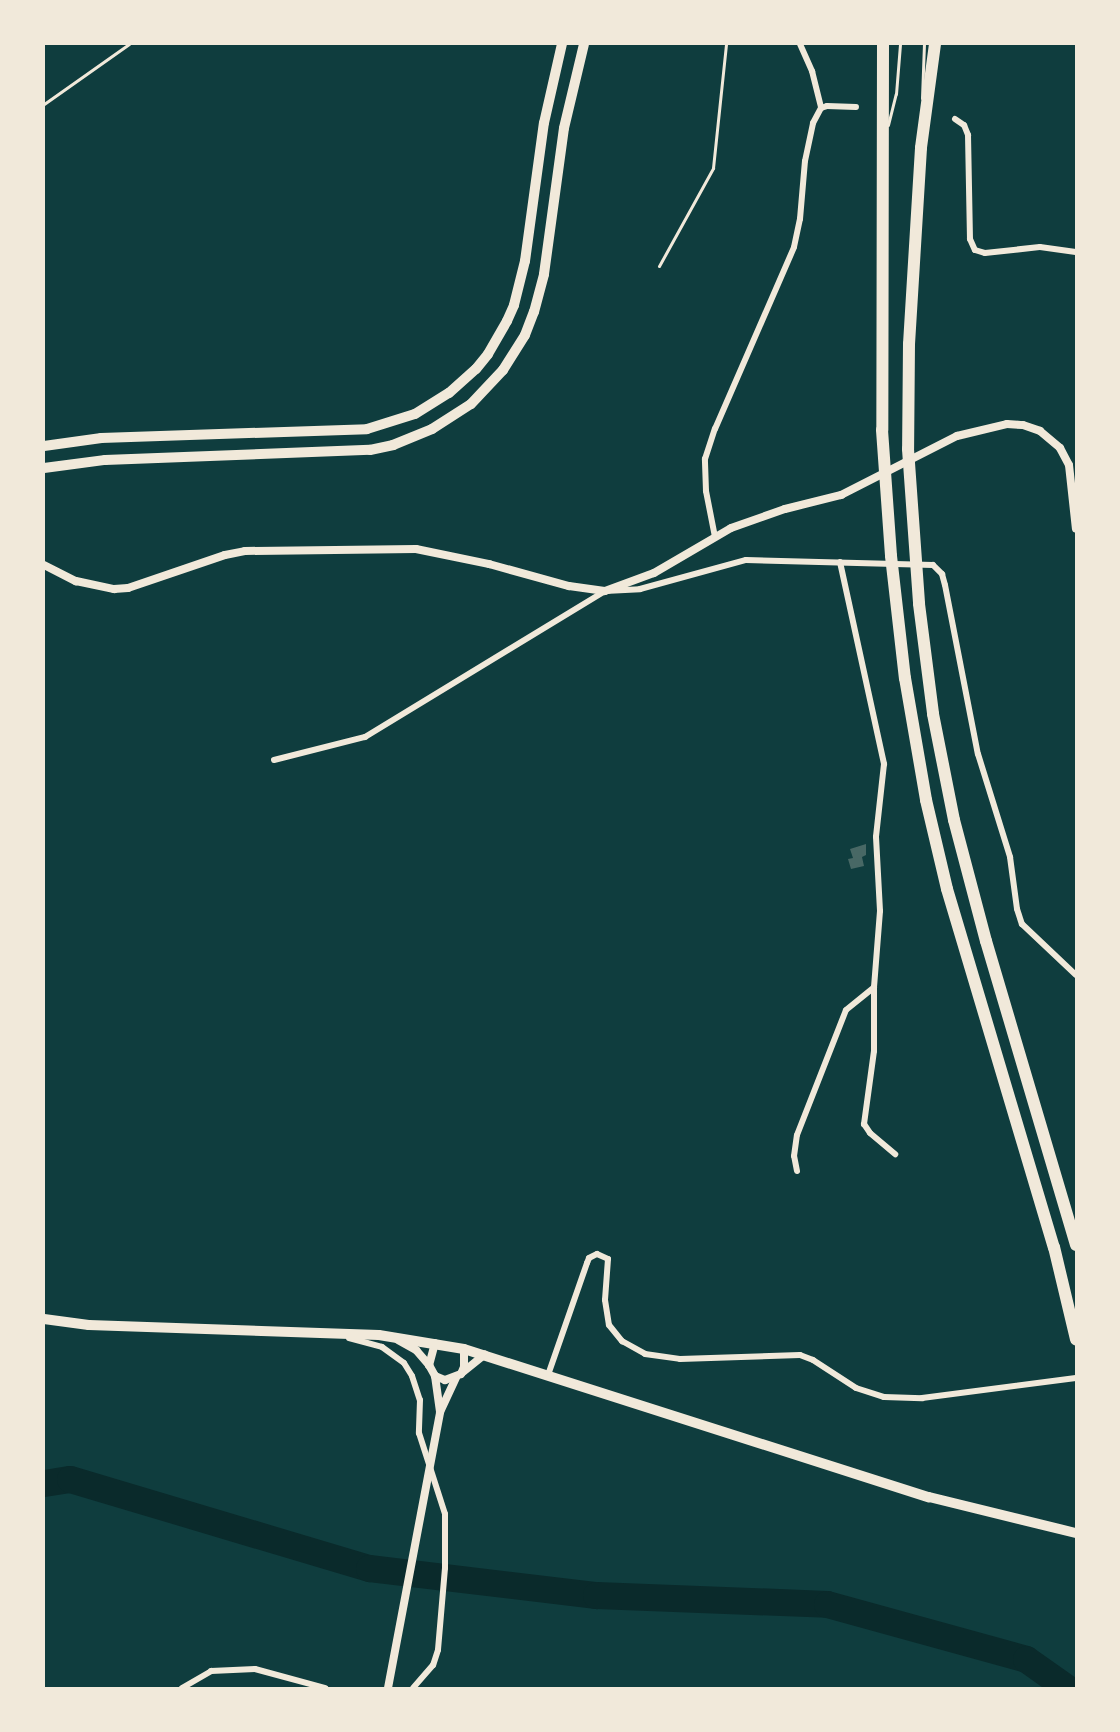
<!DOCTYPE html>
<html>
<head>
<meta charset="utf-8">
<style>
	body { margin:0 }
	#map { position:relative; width:1120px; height:1732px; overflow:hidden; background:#0f3d3e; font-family:"IBM Plex Sans",sans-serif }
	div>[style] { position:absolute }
	.river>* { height:27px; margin:-13.5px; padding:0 13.5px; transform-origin:13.5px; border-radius:13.5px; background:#0a2a2b }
	.building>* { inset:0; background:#486865 }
	.path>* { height:3px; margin:-1.5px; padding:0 1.5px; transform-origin:1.5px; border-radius:1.5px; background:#f1e9da }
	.service>* { height:3px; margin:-1.5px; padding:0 1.5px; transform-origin:1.5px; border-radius:1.5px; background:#f1e9da }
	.minor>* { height:6px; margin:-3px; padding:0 3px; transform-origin:3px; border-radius:3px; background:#f1e9da }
	.tertiary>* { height:8px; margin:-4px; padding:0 4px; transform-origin:4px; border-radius:4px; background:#f1e9da }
	.primary>* { height:10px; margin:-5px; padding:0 5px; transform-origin:5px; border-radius:5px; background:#f1e9da }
	.motorway>* { height:12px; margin:-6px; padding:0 6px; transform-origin:6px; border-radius:6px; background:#f1e9da }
	span { translate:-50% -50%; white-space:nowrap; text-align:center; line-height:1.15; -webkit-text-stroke:6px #f1e9da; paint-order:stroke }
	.frame { position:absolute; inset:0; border:45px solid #f1e9da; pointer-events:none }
</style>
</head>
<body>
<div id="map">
	<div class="river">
		<i style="left:44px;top:1483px;width:26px;rotate:-9deg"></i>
		<i style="left:70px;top:1479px;width:312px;rotate:16.6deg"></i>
		<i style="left:369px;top:1568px;width:229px;rotate:6.8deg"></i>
		<i style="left:596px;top:1595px;width:231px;rotate:2.2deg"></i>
		<i style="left:827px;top:1604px;width:206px;rotate:15.4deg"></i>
		<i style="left:1026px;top:1659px;width:50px;rotate:35.3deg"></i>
	</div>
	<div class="building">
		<i style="clip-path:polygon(866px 844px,866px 855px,862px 857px,864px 866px,851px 869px,848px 859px,853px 858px,850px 849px)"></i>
	</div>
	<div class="path">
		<i style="left:44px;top:104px;width:104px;rotate:-35.2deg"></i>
		<i style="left:659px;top:266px;width:112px;rotate:-61.1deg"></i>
		<i style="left:713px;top:168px;width:125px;rotate:-84deg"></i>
	</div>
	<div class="service">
		<i style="left:922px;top:98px;width:54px;rotate:-87.9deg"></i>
		<i style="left:888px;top:125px;width:32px;rotate:-76deg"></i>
		<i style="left:896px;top:94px;width:50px;rotate:-85.4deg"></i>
	</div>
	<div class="minor">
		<i style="left:800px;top:44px;width:30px;rotate:66deg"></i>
		<i style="left:812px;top:71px;width:38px;rotate:76deg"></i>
		<i style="left:955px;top:119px;width:11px;rotate:34deg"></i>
		<i style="left:964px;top:125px;width:11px;rotate:68deg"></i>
		<i style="left:968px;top:135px;width:104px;rotate:88.9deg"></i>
		<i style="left:970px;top:239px;width:12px;rotate:66deg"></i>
		<i style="left:975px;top:250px;width:10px;rotate:17deg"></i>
		<i style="left:985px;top:253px;width:55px;rotate:-6.2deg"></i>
		<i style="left:1040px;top:247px;width:36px;rotate:8deg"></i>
		<i style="left:715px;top:537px;width:47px;rotate:-101.1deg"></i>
		<i style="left:706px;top:491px;width:32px;rotate:-92deg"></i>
		<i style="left:705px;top:459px;width:32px;rotate:-72deg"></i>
		<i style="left:715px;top:429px;width:198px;rotate:-66.5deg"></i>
		<i style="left:794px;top:247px;width:29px;rotate:-78deg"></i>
		<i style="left:800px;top:219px;width:58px;rotate:-85.1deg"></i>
		<i style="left:805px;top:161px;width:39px;rotate:-78deg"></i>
		<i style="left:813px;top:123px;width:17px;rotate:-62deg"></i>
		<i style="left:821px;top:108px;width:6px;rotate:-18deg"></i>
		<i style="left:827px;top:106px;width:29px;rotate:2deg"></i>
		<i style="left:840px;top:562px;width:207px;rotate:77.7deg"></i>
		<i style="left:884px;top:764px;width:73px;rotate:96.3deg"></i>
		<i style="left:876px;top:837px;width:74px;rotate:86.9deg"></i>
		<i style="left:880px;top:911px;width:76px;rotate:94.5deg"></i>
		<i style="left:874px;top:987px;width:64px;rotate:90deg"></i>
		<i style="left:874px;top:1051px;width:74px;rotate:97.8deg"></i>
		<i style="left:864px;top:1124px;width:11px;rotate:56deg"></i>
		<i style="left:870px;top:1133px;width:33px;rotate:40deg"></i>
		<i style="left:274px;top:760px;width:94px;rotate:-14.2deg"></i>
		<i style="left:365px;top:737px;width:281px;rotate:-31.3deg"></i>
		<i style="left:605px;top:591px;width:35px;rotate:-3deg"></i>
		<i style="left:640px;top:589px;width:110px;rotate:-15.3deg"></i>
		<i style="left:746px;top:560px;width:187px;rotate:1.5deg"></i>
		<i style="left:933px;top:565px;width:13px;rotate:45deg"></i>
		<i style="left:942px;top:574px;width:11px;rotate:75deg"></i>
		<i style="left:945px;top:585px;width:172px;rotate:79deg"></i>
		<i style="left:978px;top:754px;width:108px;rotate:72.7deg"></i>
		<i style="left:1010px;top:857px;width:52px;rotate:82.3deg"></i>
		<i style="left:1017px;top:909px;width:16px;rotate:72deg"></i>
		<i style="left:1022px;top:924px;width:74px;rotate:43.4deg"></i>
		<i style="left:797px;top:1171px;width:15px;rotate:-101deg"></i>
		<i style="left:794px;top:1156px;width:21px;rotate:-82deg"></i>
		<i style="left:797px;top:1135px;width:134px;rotate:-68.6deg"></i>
		<i style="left:846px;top:1010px;width:36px;rotate:-39deg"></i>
		<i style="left:349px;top:1338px;width:34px;rotate:15deg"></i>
		<i style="left:382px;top:1347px;width:27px;rotate:36deg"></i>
		<i style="left:404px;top:1363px;width:15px;rotate:58deg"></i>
		<i style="left:412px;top:1376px;width:25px;rotate:72deg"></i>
		<i style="left:420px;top:1400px;width:33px;rotate:92deg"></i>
		<i style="left:419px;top:1433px;width:85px;rotate:72.2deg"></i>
		<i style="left:445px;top:1514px;width:54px;rotate:90deg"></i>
		<i style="left:445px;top:1568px;width:82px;rotate:94.9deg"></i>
		<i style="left:438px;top:1650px;width:16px;rotate:108deg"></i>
		<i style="left:433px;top:1665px;width:30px;rotate:131deg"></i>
		<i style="left:548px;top:1375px;width:119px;rotate:-70.8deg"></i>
		<i style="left:587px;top:1263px;width:5px;rotate:-68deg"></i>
		<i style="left:589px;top:1258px;width:9px;rotate:-27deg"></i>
		<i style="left:597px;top:1254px;width:12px;rotate:24deg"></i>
		<i style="left:608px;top:1259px;width:41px;rotate:94.2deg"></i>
		<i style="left:605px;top:1300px;width:25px;rotate:81deg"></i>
		<i style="left:609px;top:1325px;width:21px;rotate:51deg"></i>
		<i style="left:622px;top:1341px;width:26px;rotate:29deg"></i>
		<i style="left:645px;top:1354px;width:35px;rotate:8deg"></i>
		<i style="left:680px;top:1359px;width:120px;rotate:-1.9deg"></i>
		<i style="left:800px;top:1355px;width:14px;rotate:21deg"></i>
		<i style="left:813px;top:1360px;width:51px;rotate:33.1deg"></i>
		<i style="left:856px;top:1388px;width:29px;rotate:18deg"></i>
		<i style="left:884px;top:1397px;width:38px;rotate:2deg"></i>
		<i style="left:922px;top:1398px;width:155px;rotate:-7.4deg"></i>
		<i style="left:182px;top:1688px;width:34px;rotate:-30deg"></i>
		<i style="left:211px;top:1671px;width:44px;rotate:-2.6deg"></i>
		<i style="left:255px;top:1669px;width:73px;rotate:15.2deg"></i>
	</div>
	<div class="tertiary">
		<i style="left:44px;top:565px;width:36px;rotate:27deg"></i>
		<i style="left:76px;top:581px;width:39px;rotate:12deg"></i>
		<i style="left:114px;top:589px;width:14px;rotate:-4deg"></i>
		<i style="left:128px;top:588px;width:102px;rotate:-18.8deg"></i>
		<i style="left:225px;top:555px;width:20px;rotate:-11deg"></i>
		<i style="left:245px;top:551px;width:171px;rotate:-0.7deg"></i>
		<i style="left:416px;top:549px;width:75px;rotate:11.6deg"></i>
		<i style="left:489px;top:564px;width:83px;rotate:15.4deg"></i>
		<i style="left:569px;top:586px;width:36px;rotate:8deg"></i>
		<i style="left:605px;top:591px;width:52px;rotate:-20.2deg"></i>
		<i style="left:654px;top:573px;width:89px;rotate:-30.3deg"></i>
		<i style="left:731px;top:528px;width:57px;rotate:-19.4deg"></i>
		<i style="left:785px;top:509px;width:58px;rotate:-14deg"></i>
		<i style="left:841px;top:495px;width:130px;rotate:-27deg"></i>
		<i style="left:957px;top:436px;width:51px;rotate:-13.5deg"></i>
		<i style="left:1007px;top:424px;width:16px;rotate:4deg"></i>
		<i style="left:1023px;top:425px;width:18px;rotate:19deg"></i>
		<i style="left:1040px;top:431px;width:26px;rotate:40deg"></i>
		<i style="left:1060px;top:448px;width:19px;rotate:62deg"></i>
		<i style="left:1069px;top:465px;width:64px;rotate:83.8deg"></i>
		<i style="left:398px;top:1340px;width:21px;rotate:29deg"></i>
		<i style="left:416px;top:1350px;width:20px;rotate:49deg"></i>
		<i style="left:435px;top:1343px;width:23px;rotate:105deg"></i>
		<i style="left:429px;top:1365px;width:13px;rotate:61deg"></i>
		<i style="left:435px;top:1376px;width:11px;rotate:22deg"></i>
		<i style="left:445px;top:1380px;width:17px;rotate:-21deg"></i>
		<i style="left:461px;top:1374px;width:8px;rotate:-67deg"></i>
		<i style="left:464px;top:1367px;width:18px;rotate:-90deg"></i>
		<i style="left:463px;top:1372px;width:28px;rotate:-39deg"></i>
		<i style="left:435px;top:1376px;width:35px;rotate:82deg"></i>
		<i style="left:388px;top:1688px;width:281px;rotate:-79.3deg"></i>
		<i style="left:440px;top:1412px;width:38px;rotate:-65deg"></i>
	</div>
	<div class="primary">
		<i style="left:44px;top:446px;width:58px;rotate:-8deg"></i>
		<i style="left:101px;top:438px;width:266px;rotate:-1.9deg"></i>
		<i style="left:367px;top:429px;width:50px;rotate:-17.4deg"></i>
		<i style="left:415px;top:414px;width:40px;rotate:-32deg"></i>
		<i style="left:449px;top:393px;width:36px;rotate:-42deg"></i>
		<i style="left:476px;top:369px;width:19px;rotate:-51deg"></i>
		<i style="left:488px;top:354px;width:38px;rotate:-60deg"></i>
		<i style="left:507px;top:321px;width:17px;rotate:-66deg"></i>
		<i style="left:514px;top:305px;width:45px;rotate:-76deg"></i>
		<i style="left:525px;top:261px;width:139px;rotate:-82.2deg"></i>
		<i style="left:544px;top:123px;width:81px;rotate:-77.2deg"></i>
		<i style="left:44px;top:468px;width:62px;rotate:-7.5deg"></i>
		<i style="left:105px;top:460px;width:265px;rotate:-2.2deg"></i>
		<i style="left:370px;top:450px;width:24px;rotate:-12deg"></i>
		<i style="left:393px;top:445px;width:42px;rotate:-22.3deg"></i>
		<i style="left:432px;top:429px;width:46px;rotate:-32.7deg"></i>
		<i style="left:471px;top:404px;width:47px;rotate:-46.7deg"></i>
		<i style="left:503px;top:370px;width:41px;rotate:-57.8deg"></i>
		<i style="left:525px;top:335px;width:25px;rotate:-69deg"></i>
		<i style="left:534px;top:312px;width:39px;rotate:-75deg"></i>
		<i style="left:544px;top:274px;width:147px;rotate:-82.2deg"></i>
		<i style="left:564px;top:128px;width:86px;rotate:-76.6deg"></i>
		<i style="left:44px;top:1319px;width:45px;rotate:7.6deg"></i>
		<i style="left:89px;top:1325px;width:290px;rotate:2deg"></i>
		<i style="left:379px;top:1335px;width:86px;rotate:9.4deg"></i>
		<i style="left:464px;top:1349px;width:488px;rotate:17.7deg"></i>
		<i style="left:929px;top:1497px;width:151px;rotate:13.8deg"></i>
	</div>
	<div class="motorway">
		<i style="left:883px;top:44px;width:386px;rotate:90.1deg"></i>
		<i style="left:882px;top:430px;width:126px;rotate:85.9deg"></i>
		<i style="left:891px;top:556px;width:123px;rotate:83.5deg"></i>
		<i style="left:905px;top:678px;width:124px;rotate:80.2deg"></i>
		<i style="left:926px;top:800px;width:91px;rotate:76.7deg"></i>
		<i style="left:947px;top:889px;width:374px;rotate:73.4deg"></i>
		<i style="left:1054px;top:1247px;width:95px;rotate:76.6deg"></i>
		<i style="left:935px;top:44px;width:105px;rotate:97.7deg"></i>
		<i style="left:921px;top:148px;width:196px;rotate:93.5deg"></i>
		<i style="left:909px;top:344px;width:105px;rotate:90.5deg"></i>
		<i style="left:908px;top:449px;width:155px;rotate:85.9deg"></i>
		<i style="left:919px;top:604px;width:111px;rotate:82.7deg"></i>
		<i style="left:933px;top:714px;width:108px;rotate:78.8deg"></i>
		<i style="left:954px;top:820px;width:125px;rotate:75.2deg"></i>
		<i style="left:986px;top:941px;width:317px;rotate:73.5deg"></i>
	</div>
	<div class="frame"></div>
</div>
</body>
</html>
